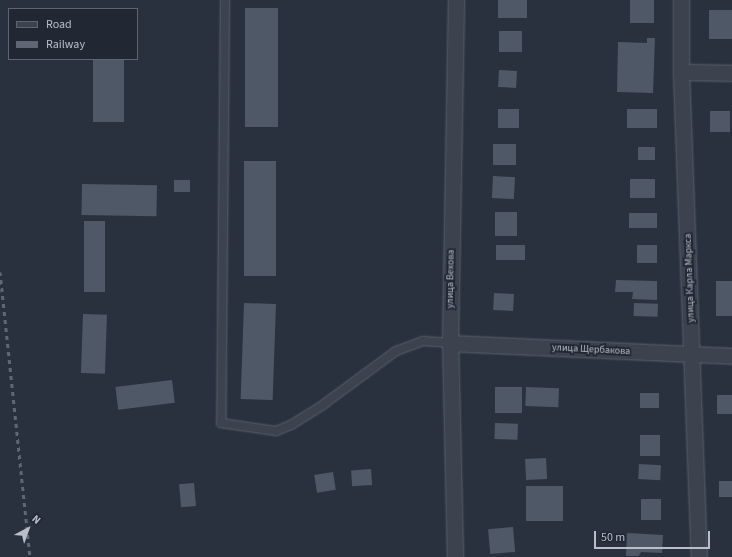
<!DOCTYPE html>
<html>
<head>
<meta charset="utf-8">
<style>
	body { margin:0 }
	#map { position:relative; width:732px; height:557px; overflow:hidden; background:#29313f; font-family:"Source Sans 3",sans-serif }
	div>[style] { position:absolute }
	.building>* { inset:0; background:#4f5867; transform-origin:0 0 }
	.roads { filter:drop-shadow(0 0 1px #5a616c) drop-shadow(0 0 1px #5a616c) }
	.lane>* { height:8px; margin:-4px; padding:0 4px; transform-origin:4px; border-radius:4px; background:#3c434f }
	.street>* { height:15px; margin:-7.5px; padding:0 7.5px; transform-origin:7.5px; border-radius:7.5px; background:#3c434f }
	.rail>* { height:3px; margin-top:-1.5px; transform-origin:0; background:repeating-linear-gradient(90deg,#5f6775 0 4px,transparent 0 8px) }
	span { translate:-50% -50%; white-space:nowrap; text-align:center; line-height:1.15; -webkit-text-stroke:4px #212834; paint-order:stroke }
	.street-label { font-size:10px; color:#b9bfc9 }
	.legend { position:absolute; left:8px; top:8px; width:130px; height:52px; box-sizing:border-box; background:#212834; border:1px solid #5e6470; margin:0; padding:5px 7px; list-style:none; font-size:12px; color:#b9bfc9 }
	.legend li { display:flex; align-items:center; gap:8px; height:20px }
	.legend b { width:20px; border:1px solid #5e6470 }
	.north { position:absolute; left:8px; top:509px; width:40px; height:40px; -webkit-text-stroke:3px #212834; paint-order:stroke; rotate:41deg; font-size:11px; font-weight:700; line-height:16px; text-align:center; color:#b9bfc9 }
	.north::after { content:''; display:block; margin:auto; width:14px; height:18px; background:#b9bfc9; clip-path:polygon(50% 0,100% 100%,50% 72%,0 100%) }
	.scale { position:absolute; left:594px; top:531px; width:116px; height:18px; box-sizing:border-box; border:2px solid #b9bfc9; border-top:0; padding-left:5px; font-size:12px; line-height:14px; white-space:nowrap; color:#b9bfc9; -webkit-text-stroke:3px #212834; paint-order:stroke }
</style>
</head>
<body>
<div id="map">
	<div class="building">
		<i style="left:498px;top:0;width:29px;height:18px"></i>
		<i style="left:630px;top:0;width:24px;height:23px"></i>
		<i style="left:245px;top:8px;width:33px;height:119px"></i>
		<i style="left:709px;top:10px;width:23px;height:29px"></i>
		<i style="left:499px;top:31px;width:23px;height:21px"></i>
		<i style="clip-path:polygon(647px 38px,655px 38px,653px 93px,617px 92px,618px 42px,647px 43px)"></i>
		<i style="left:93px;top:59px;width:31px;height:63px"></i>
		<i style="left:499px;top:70px;width:18px;height:17px;rotate:3deg"></i>
		<i style="left:498px;top:109px;width:21px;height:19px"></i>
		<i style="left:627px;top:109px;width:30px;height:19px"></i>
		<i style="left:730px;top:111px;width:21px;height:20px;rotate:90deg"></i>
		<i style="left:516px;top:144px;width:21px;height:23px;rotate:90deg"></i>
		<i style="left:638px;top:147px;width:17px;height:13px"></i>
		<i style="left:244px;top:161px;width:32px;height:115px"></i>
		<i style="left:493px;top:176px;width:22px;height:22px;rotate:3deg"></i>
		<i style="left:630px;top:179px;width:25px;height:19px"></i>
		<i style="left:174px;top:180px;width:16px;height:12px"></i>
		<i style="left:82px;top:184px;width:75px;height:31px;rotate:1deg"></i>
		<i style="left:517px;top:212px;width:24px;height:22px;rotate:90deg"></i>
		<i style="left:629px;top:213px;width:28px;height:15px"></i>
		<i style="left:84px;top:221px;width:21px;height:71px"></i>
		<i style="left:496px;top:245px;width:29px;height:15px"></i>
		<i style="left:637px;top:245px;width:20px;height:18px"></i>
		<i style="clip-path:polygon(616px 280px,657px 281px,657px 300px,632px 299px,633px 292px,615px 292px)"></i>
		<i style="left:716px;top:281px;width:16px;height:35px"></i>
		<i style="left:494px;top:293px;width:20px;height:17px;rotate:3deg"></i>
		<i style="left:244px;top:303px;width:32px;height:96px;rotate:2deg"></i>
		<i style="left:634px;top:303px;width:24px;height:13px;rotate:2deg"></i>
		<i style="left:83px;top:314px;width:24px;height:59px;rotate:2deg"></i>
		<i style="left:172px;top:380px;width:23px;height:57px;rotate:83deg"></i>
		<i style="left:495px;top:387px;width:27px;height:26px"></i>
		<i style="left:526px;top:387px;width:33px;height:19px;rotate:2deg"></i>
		<i style="left:640px;top:393px;width:19px;height:15px"></i>
		<i style="left:717px;top:395px;width:15px;height:19px"></i>
		<i style="left:495px;top:423px;width:23px;height:16px;rotate:2deg"></i>
		<i style="left:640px;top:435px;width:20px;height:21px"></i>
		<i style="left:546px;top:458px;width:21px;height:21px;rotate:87deg"></i>
		<i style="left:639px;top:464px;width:22px;height:15px;rotate:3deg"></i>
		<i style="left:371px;top:469px;width:16px;height:20px;rotate:86deg"></i>
		<i style="left:333px;top:472px;width:18px;height:19px;rotate:81deg"></i>
		<i style="left:719px;top:481px;width:13px;height:16px"></i>
		<i style="left:194px;top:483px;width:23px;height:15px;rotate:85deg"></i>
		<i style="left:526px;top:486px;width:37px;height:35px"></i>
		<i style="left:641px;top:499px;width:20px;height:21px"></i>
		<i style="left:513px;top:527px;width:25px;height:25px;rotate:85deg"></i>
		<i style="clip-path:polygon(627px 533px,663px 535px,662px 553px,641px 552px,639px 556px,626px 556px)"></i>
	</div>
	<div class="roads">
		<div class="lane">
			<i style="left:225px;top:0;width:423px;rotate:90.5deg"></i>
			<i style="left:221px;top:423px;width:56px;rotate:8.3deg"></i>
			<i style="left:276px;top:431px;width:16px;rotate:-22deg"></i>
			<i style="left:291px;top:425px;width:39px;rotate:-32deg"></i>
			<i style="left:324px;top:404px;width:89px;rotate:-36.4deg"></i>
			<i style="left:396px;top:351px;width:29px;rotate:-20deg"></i>
			<i style="left:423px;top:341px;width:27px;rotate:4deg"></i>
		</div>
		<div class="street">
			<i style="left:681px;top:0;width:72px;rotate:90deg"></i>
			<i style="left:681px;top:72px;width:485px;rotate:87.9deg"></i>
			<i style="left:681px;top:72px;width:51px;rotate:1.1deg"></i>
			<i style="left:450px;top:343px;width:282px;rotate:2.6deg"></i>
			<i style="left:455px;top:557px;width:214px;rotate:-91.3deg"></i>
			<i style="left:450px;top:343px;width:343px;rotate:-89deg"></i>
		</div>
	</div>
	<div class="rail">
		<i style="left:0;top:272px;width:287px;rotate:84deg"></i>
	</div>
	<div class="street-label">
		<span style="left:690px;top:278px;rotate:-92deg">улица Карла Маркса</span>
		<span style="left:451px;top:279px;rotate:-89deg">улица Вехова</span>
		<span style="left:591px;top:350px;rotate:3deg">улица Щербакова</span>
	</div>
	<ul class="legend">
	<li><b style="height:5px;background:#3c434f"></b>Road</li>
	<li><b style="height:5px;background:#5f6775"></b>Railway</li>
	</ul>
	<div class="north">N</div>
	<div class="scale">50 m</div>
</div>
</body>
</html>
